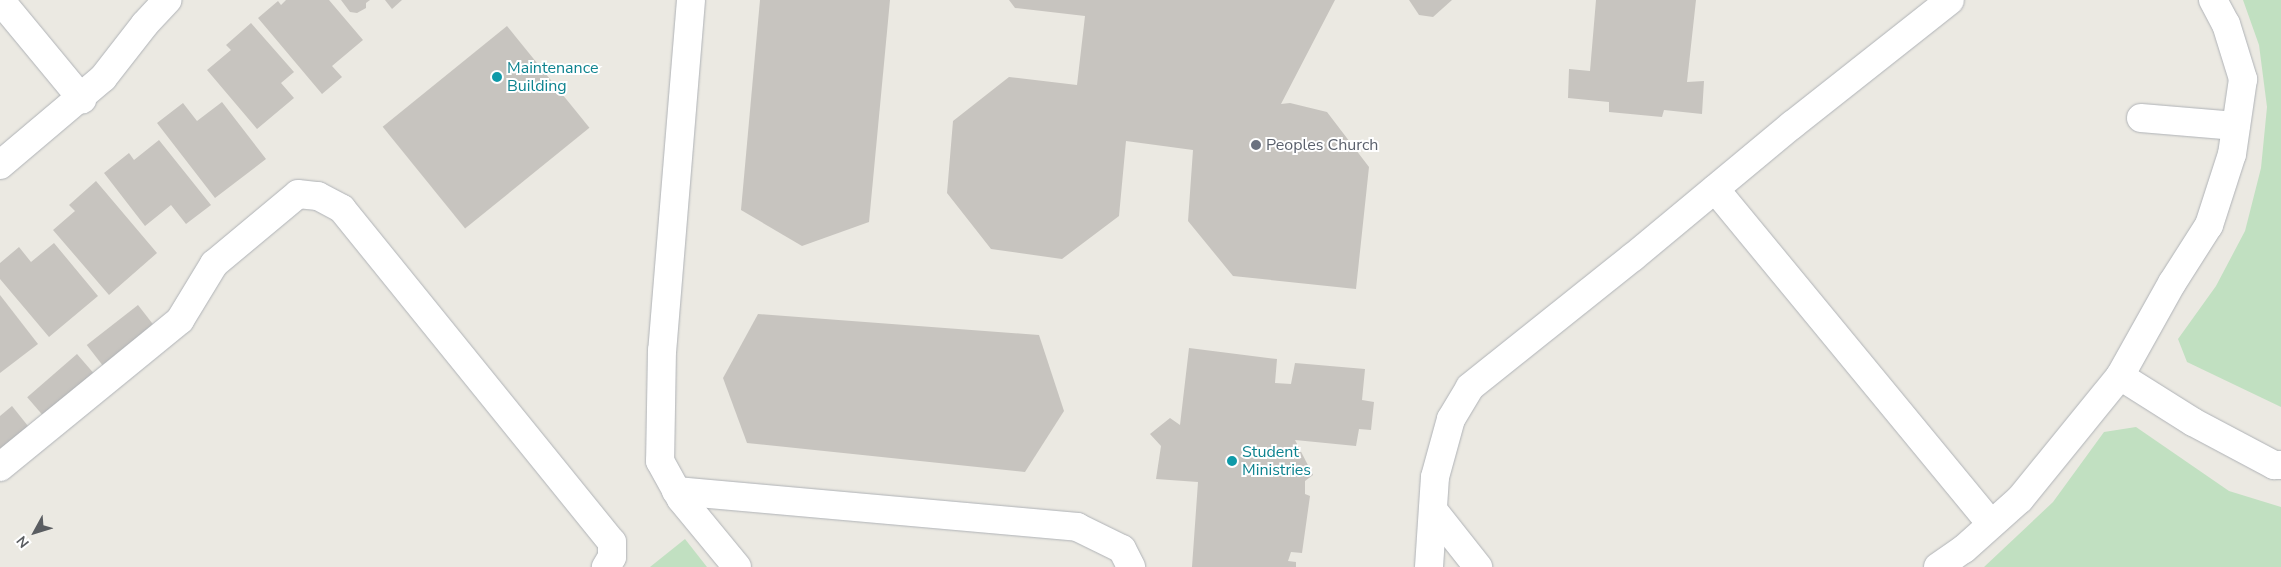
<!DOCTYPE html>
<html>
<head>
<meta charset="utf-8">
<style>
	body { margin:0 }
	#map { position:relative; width:2281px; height:567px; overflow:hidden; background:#ebe9e2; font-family:"Nunito Sans",sans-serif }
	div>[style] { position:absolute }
	.green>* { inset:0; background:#c1e0c1 }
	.building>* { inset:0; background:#c7c4bf; transform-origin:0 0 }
	.roads { filter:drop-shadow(0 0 1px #afb2b6) drop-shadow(0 0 1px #afb2b6) }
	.minor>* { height:28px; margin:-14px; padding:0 14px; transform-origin:14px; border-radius:14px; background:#fff }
	.dots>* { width:14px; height:14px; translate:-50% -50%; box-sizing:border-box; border:2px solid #fff; border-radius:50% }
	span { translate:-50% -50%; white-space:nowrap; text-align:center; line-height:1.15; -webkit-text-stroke:4px #fff; paint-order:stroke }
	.culture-label { font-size:16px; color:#0d838f }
	.left { translate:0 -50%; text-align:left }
	.worship-label { font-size:16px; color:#5b616d }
	.north { position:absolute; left:10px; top:507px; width:50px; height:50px; -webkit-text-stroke:4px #fff; paint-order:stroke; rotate:231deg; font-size:14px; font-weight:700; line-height:20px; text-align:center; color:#5a5d61 }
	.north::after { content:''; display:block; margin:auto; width:18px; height:22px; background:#5a5d61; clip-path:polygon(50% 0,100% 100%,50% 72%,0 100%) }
</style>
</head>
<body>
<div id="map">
	<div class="green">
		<i style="clip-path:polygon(2243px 0,2281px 0,2281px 407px,2187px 362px,2178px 339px,2216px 286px,2245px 231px,2261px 168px,2267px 107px,2259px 45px)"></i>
		<i style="clip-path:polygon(2136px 427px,2229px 491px,2281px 507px,2281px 567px,1984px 567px,2053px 502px,2104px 432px)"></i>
		<i style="clip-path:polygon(685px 539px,707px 567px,650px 567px)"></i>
	</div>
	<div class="building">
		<i style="clip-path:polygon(286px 0,329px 0,363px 40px,332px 66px,342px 77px,322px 94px,258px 18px,278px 1px,281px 5px)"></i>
		<i style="clip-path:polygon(341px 0,370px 0,366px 3px,366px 8px,357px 13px,350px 12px)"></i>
		<i style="clip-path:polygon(385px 0,402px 0,392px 9px)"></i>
		<i style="clip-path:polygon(760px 0,890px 0,869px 222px,802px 246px,741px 210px)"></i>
		<i style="clip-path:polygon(1009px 0,1335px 0,1281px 104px,1290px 103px,1327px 112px,1369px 167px,1356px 289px,1233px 276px,1188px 221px,1193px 150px,1126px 141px,1119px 216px,1062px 259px,991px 249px,947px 193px,953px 121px,1009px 77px,1077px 85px,1085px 16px,1015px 8px)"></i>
		<i style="clip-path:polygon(1409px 0,1452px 0,1433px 17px,1419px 15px)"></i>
		<i style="clip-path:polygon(1596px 0,1696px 0,1687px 82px,1704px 81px,1702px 114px,1664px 110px,1662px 117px,1609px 112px,1609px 102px,1568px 98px,1569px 69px,1590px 71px)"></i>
		<i style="clip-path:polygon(251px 23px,294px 72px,281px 83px,294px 98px,257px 129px,207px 70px,231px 50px,226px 45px)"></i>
		<i style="left:507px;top:26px;width:131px;height:160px;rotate:51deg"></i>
		<i style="clip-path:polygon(222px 102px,266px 159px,215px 198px,157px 123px,183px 103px,197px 121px)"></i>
		<i style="clip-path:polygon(159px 140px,211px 205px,186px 224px,171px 205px,145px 226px,104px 173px,129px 153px,134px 160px)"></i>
		<i style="clip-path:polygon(96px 181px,157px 253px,109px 295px,53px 230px,75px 211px,69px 205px)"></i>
		<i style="clip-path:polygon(54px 243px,98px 296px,49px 337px,0 279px,0 263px,19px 247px,31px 262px)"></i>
		<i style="clip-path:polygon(0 295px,38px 344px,0 373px)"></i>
		<i style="left:138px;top:305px;width:31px;height:65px;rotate:52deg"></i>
		<i style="clip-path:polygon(758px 314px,1039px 335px,1064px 411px,1025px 472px,747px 443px,723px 378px)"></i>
		<i style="clip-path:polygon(1189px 348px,1277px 359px,1275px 383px,1291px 384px,1295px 363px,1365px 369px,1362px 400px,1374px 402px,1371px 430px,1359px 429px,1356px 446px,1295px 440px,1313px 475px,1305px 481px,1305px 494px,1310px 496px,1302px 553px,1291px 552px,1288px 561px,1296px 562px,1296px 567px,1192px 567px,1198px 482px,1156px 479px,1161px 446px,1150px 434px,1170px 418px,1180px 425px)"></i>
		<i style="left:77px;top:354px;width:29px;height:66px;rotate:49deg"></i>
		<i style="clip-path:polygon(12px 406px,32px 431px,0 455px,0 416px)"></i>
	</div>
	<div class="roads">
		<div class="minor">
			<i style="left:0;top:0;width:129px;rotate:50.4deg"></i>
			<i style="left:691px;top:0;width:351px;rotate:94.7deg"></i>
			<i style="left:662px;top:350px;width:111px;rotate:91deg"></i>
			<i style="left:660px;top:461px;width:43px;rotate:61.1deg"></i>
			<i style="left:681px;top:499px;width:88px;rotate:50.5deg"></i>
			<i style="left:2213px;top:0;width:27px;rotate:62deg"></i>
			<i style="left:2226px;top:24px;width:58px;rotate:72.8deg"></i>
			<i style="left:2243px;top:79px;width:76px;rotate:98.3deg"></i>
			<i style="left:2232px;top:154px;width:75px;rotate:107.9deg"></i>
			<i style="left:2209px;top:225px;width:69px;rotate:122.5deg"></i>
			<i style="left:2172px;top:283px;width:107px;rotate:119.2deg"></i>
			<i style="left:2120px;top:376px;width:86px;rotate:32.2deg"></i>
			<i style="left:2193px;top:422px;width:92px;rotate:28deg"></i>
			<i style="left:2274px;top:465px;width:7px"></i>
			<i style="left:2141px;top:118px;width:95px;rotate:4.8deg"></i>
			<i style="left:0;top:165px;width:135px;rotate:-40.2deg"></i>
			<i style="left:103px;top:78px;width:68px;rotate:-52.1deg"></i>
			<i style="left:145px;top:24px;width:33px;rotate:-47deg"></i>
			<i style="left:1715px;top:189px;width:434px;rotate:50.5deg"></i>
			<i style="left:0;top:467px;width:232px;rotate:-39.2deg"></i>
			<i style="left:180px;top:320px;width:66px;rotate:-58.7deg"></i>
			<i style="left:214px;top:264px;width:109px;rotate:-39.8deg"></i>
			<i style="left:298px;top:194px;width:20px;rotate:6deg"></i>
			<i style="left:318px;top:196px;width:27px;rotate:28deg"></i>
			<i style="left:342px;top:209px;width:429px;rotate:51deg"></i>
			<i style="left:612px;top:542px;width:15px;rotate:90deg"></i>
			<i style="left:612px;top:557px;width:12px;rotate:121deg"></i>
			<i style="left:676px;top:491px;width:403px;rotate:5.1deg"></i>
			<i style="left:1077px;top:527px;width:50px;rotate:26.1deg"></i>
			<i style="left:1122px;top:549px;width:20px;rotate:63deg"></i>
			<i style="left:1433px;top:510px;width:73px;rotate:51.7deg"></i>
			<i style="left:1429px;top:567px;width:90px;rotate:-86.2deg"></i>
			<i style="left:1435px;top:477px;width:60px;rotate:-74.6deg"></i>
			<i style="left:1451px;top:419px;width:37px;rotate:-59deg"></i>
			<i style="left:1470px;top:387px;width:208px;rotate:-38.6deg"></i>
			<i style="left:1633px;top:257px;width:207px;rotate:-39.7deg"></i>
			<i style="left:1792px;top:125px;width:201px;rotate:-38.3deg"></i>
			<i style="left:1938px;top:567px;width:32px;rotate:-35deg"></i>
			<i style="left:1964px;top:549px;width:75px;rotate:-41.8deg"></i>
			<i style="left:2020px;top:499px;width:159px;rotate:-50.9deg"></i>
		</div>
	</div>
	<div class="dots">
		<i style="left:497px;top:77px;background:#0f9aa8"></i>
		<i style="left:1256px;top:145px;background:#6b7280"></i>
		<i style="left:1232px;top:461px;background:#0f9aa8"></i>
	</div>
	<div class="culture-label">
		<span class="left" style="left:507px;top:77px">Maintenance<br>Building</span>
		<span class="left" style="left:1242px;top:461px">Student<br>Ministries</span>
	</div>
	<div class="worship-label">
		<span class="left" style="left:1266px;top:145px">Peoples Church</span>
	</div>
	<div class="north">N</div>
</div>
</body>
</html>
